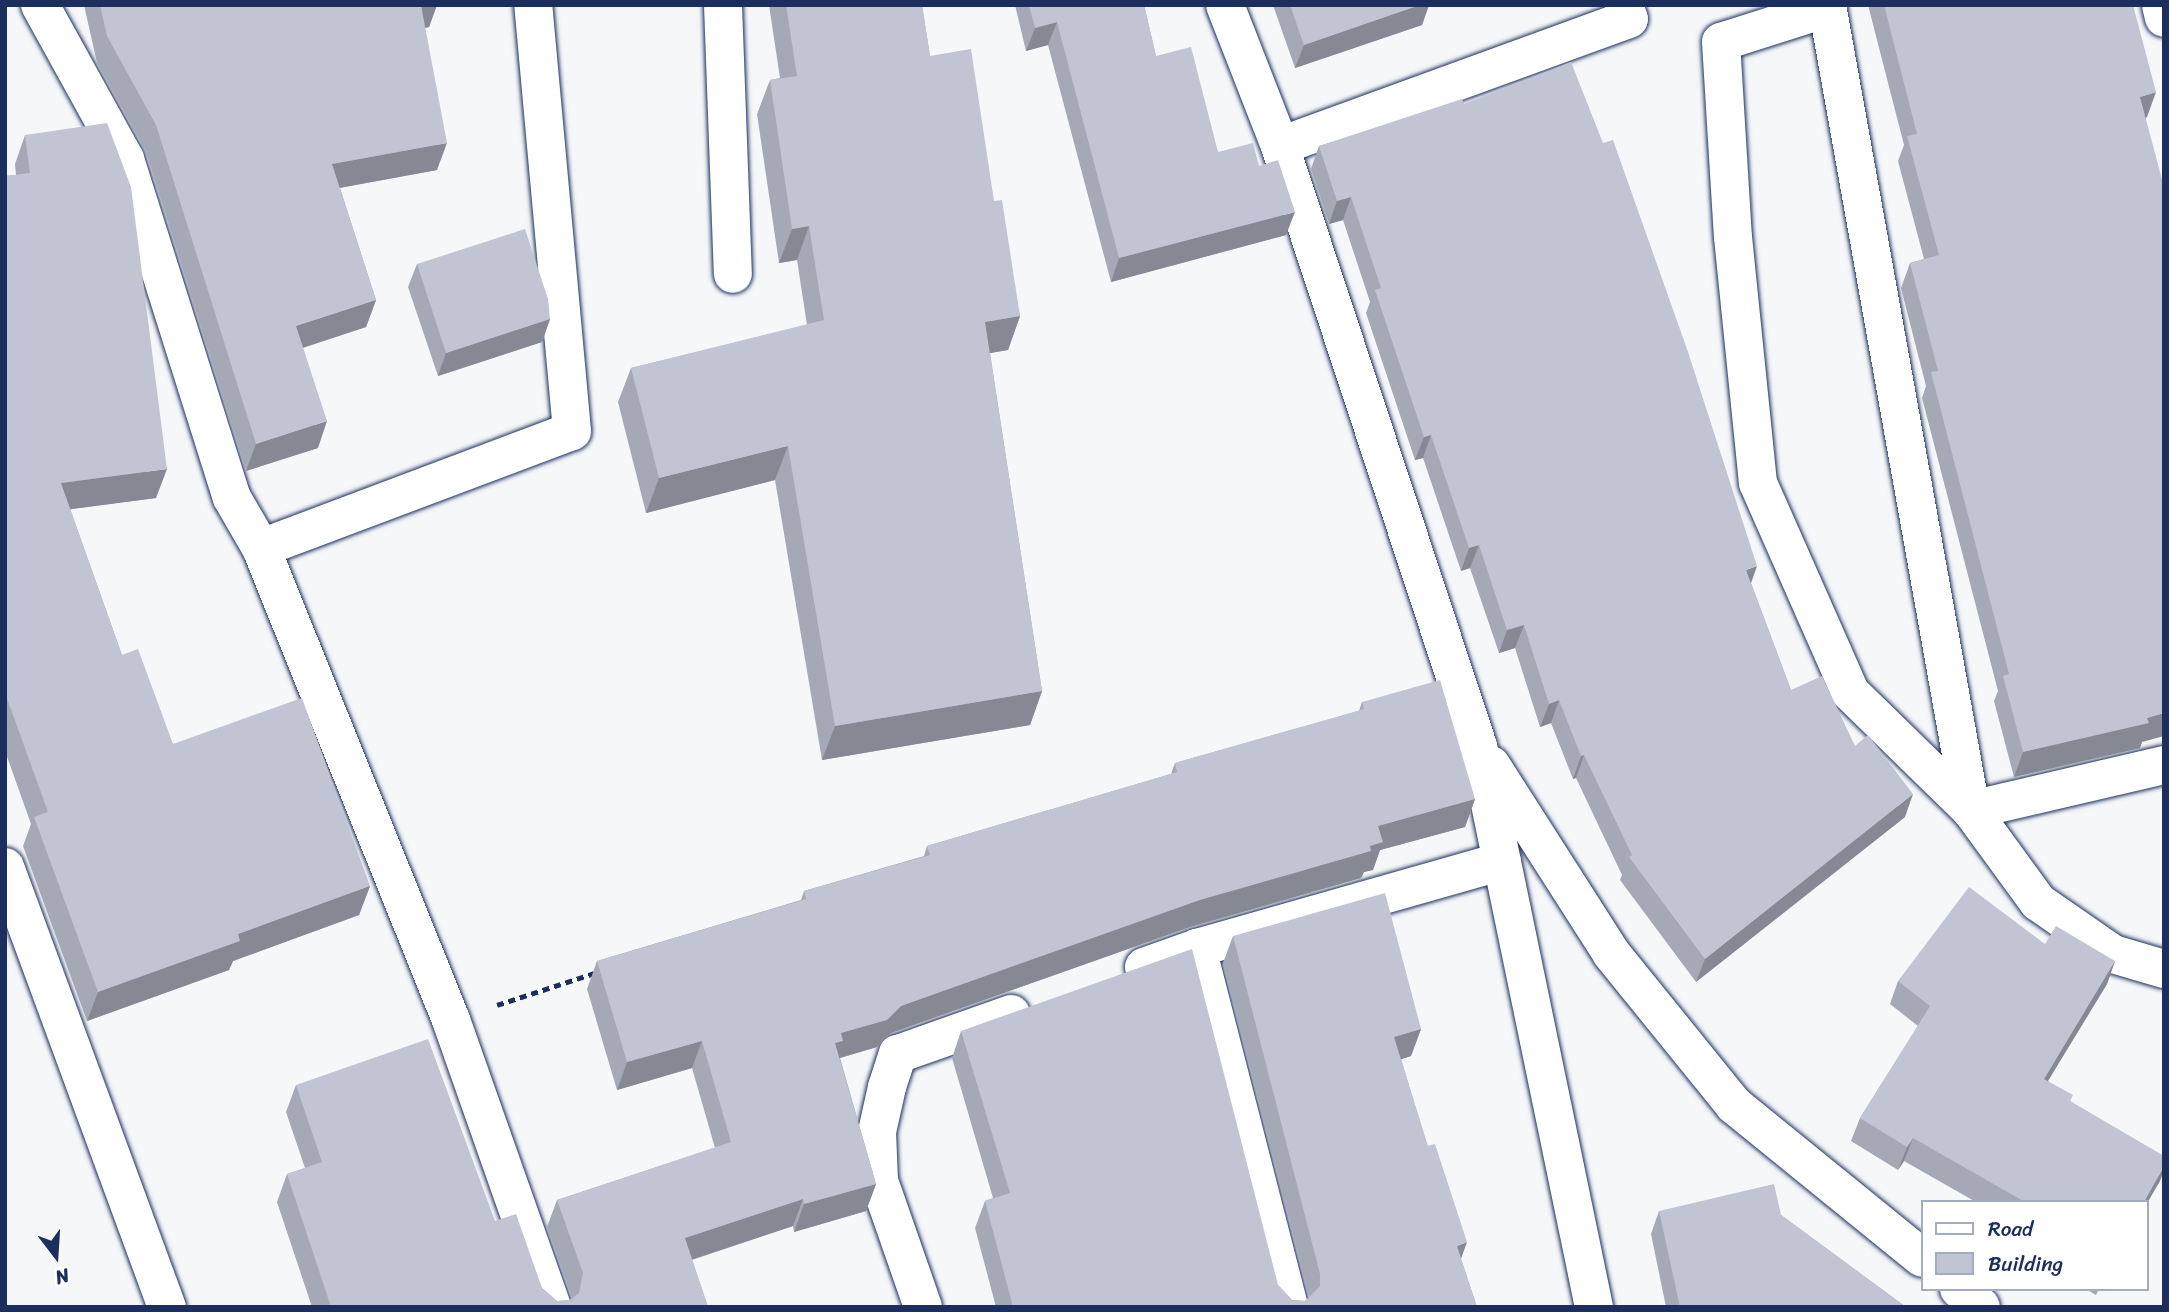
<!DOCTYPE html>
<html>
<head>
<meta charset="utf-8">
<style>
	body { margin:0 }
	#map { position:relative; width:2169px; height:1312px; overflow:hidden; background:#f6f7f9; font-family:Sriracha,sans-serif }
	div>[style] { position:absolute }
	.path>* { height:4.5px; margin-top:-2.25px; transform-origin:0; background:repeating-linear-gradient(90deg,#1b2f5e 0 7px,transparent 0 12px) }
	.roads { filter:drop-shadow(0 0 2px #1b2f5e) drop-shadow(0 0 2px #1b2f5e) }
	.minor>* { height:38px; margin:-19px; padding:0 19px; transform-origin:19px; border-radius:19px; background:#fff }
	.wall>* { inset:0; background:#a5a9b5 }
	.shaded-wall>* { inset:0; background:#868994 }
	.building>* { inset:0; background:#c0c4d3 }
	span { translate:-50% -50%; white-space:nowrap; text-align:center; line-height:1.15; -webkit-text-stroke:6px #fff; paint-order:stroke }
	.frame { position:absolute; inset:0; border:7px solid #1b2f5e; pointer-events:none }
	.legend { position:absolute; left:1921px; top:1200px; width:228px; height:91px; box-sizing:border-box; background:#fff; border:2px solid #a4acbf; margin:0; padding:9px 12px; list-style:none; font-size:21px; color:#1b2f5e }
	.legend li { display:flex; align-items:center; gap:14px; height:35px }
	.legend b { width:35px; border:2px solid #a4acbf }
	.north { position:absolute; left:21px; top:1221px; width:70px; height:70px; -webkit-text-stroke:5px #fff; paint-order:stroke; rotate:163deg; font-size:19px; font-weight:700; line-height:28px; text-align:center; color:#1b2f5e }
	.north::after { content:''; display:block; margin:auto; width:24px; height:32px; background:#1b2f5e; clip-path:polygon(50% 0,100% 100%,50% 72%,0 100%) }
</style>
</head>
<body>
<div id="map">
	<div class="path">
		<i style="left:497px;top:1005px;width:103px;rotate:-18.1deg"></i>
	</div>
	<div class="roads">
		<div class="minor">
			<i style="left:40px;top:5px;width:176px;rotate:61.1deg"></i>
			<i style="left:125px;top:159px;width:355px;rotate:72.5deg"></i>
			<i style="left:232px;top:498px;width:58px;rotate:59.9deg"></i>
			<i style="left:261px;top:548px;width:509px;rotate:68.07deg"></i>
			<i style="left:451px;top:1020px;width:304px;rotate:70.6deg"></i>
			<i style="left:723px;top:5px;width:269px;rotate:87.9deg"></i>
			<i style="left:1225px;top:5px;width:151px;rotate:68.7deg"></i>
			<i style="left:1280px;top:146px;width:632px;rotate:71.74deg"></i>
			<i style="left:1478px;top:746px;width:573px;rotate:78.32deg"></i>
			<i style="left:1827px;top:5px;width:818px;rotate:79.86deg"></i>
			<i style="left:1971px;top:810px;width:114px;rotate:53.9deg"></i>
			<i style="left:2038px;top:902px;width:91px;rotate:34.7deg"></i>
			<i style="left:2113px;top:954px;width:53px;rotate:16.4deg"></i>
			<i style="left:2161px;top:5px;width:13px;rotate:77deg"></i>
			<i style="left:1828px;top:8px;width:112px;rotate:162.4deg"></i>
			<i style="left:1721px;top:42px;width:195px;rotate:86.5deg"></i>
			<i style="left:1733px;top:237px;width:247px;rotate:84.2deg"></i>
			<i style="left:1758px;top:483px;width:228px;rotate:66.2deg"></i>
			<i style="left:1850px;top:692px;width:169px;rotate:44.3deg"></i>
			<i style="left:1971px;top:810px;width:198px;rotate:-13.1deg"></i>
			<i style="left:1280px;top:146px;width:371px;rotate:-20deg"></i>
			<i style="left:1629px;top:19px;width:15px;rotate:-110deg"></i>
			<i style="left:261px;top:548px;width:332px;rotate:-20.6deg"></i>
			<i style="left:572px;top:431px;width:428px;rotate:-95.2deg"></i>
			<i style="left:1491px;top:765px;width:223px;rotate:57.4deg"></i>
			<i style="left:1611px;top:953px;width:196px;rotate:51deg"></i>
			<i style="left:1734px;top:1105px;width:242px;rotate:39.1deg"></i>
			<i style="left:5px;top:867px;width:469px;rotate:69.8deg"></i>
			<i style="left:1197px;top:948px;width:317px;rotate:-15.9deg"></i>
			<i style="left:1144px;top:967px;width:56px;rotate:-19.7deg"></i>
			<i style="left:1197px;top:948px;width:371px;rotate:75.6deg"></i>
			<i style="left:1959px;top:1289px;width:28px;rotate:39deg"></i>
			<i style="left:923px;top:1307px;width:133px;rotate:-109.2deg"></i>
			<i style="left:879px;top:1181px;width:49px;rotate:-92.3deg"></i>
			<i style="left:877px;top:1132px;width:46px;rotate:-77.5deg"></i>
			<i style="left:887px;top:1087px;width:35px;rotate:-72deg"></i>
			<i style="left:898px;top:1054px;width:120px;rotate:-19.5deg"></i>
		</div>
	</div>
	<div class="wall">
		<i style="clip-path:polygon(84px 5px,437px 5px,429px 27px,425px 28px,437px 170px,340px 188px,376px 300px,366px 327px,303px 348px,318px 448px,246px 471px,146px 152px,97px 63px)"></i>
		<i style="clip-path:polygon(769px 5px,922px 5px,930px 56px,994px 201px,1020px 316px,1008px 350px,990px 353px,1042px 691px,1030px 725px,822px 760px,775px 480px,646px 513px,618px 402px,631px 368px,807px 325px,797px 260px,779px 263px,757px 114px,770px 80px,780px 78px)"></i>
		<i style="clip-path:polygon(1015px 5px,1144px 5px,1156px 56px,1218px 152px,1259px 166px,1286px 235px,1111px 282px,1048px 45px,1026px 51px)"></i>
		<i style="clip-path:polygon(1273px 5px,1429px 5px,1422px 25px,1295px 68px)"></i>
		<i style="clip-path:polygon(1868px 5px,2133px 5px,2147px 117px,2146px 118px,2142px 742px,2140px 748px,2014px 777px,1994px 701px,1998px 691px,1922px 398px,1926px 386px,1901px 288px,1910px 263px,1924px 259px,1898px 161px,1904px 145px)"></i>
		<i style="clip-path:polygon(1464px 104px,1751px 583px,1791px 690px,1855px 746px,1905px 817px,1696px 982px,1620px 880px,1622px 875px,1576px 778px,1573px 779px,1551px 723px,1540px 727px,1515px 648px,1499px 653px,1470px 568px,1461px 571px,1423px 458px,1415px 460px,1366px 313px,1370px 302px,1343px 220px,1329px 224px,1311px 169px,1319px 146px)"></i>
		<i style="clip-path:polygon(25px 135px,156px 498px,70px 509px,122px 655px,173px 744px,370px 886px,359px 915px,233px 961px,229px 970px,87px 1021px,23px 846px,31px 824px,5px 751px,5px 176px,16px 175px,15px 164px)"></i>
		<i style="clip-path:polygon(417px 264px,550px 319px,542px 342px,438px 376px,408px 287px)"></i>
		<i style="clip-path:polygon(1362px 702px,1475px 799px,1465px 827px,1380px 850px,1373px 870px,1364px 872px,1361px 878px,1190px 927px,891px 1033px,877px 1047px,840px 1058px,876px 1184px,866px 1211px,794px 1232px,793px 1226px,692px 1260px,708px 1307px,312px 1307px,277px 1202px,287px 1174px,305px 1168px,286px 1112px,296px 1085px,495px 1221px,542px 1288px,557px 1301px,570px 1300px,572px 1298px,547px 1227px,557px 1200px,715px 1148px,692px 1068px,617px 1090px,587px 989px,597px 961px,801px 900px,804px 891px,924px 856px,927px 846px,1171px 774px,1175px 763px,1359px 711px)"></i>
		<i style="clip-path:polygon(1233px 936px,1421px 1029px,1411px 1056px,1401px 1059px,1461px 1259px,1477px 1307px,996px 1307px,975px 1228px,985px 1201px,993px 1198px,952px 1058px,961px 1031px,1278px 1285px,1292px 1300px,1305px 1301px,1309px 1297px,1223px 963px)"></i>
		<i style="clip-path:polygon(2045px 944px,2115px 961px,2107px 984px,2048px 1081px,2160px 1181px,2146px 1202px,1976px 1202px,1904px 1161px,1898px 1170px,1851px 1141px,1860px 1118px,1918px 1026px,1890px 1004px,1898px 981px)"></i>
		<i style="clip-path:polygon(1659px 1211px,1781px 1215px,1906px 1307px,1666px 1307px,1651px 1234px)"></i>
		<i style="clip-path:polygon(2086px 1289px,2099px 1289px,2096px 1295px)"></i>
	</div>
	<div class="shaded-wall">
		<i style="clip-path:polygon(420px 5px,437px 5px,429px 27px,411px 31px)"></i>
		<i style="clip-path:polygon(1420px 5px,1429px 5px,1422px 25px,1295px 68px,1304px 45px)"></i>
		<i style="clip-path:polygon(1057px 22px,1048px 45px,1026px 51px,1035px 28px)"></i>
		<i style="clip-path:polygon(2156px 92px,2147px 117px,2131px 122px,2140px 97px)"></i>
		<i style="clip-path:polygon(447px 143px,437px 170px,322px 191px,332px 164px)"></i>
		<i style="clip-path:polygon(1351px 197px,1343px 220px,1329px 224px,1337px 201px)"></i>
		<i style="clip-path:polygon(1295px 212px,1286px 235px,1111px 282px,1119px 258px)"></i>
		<i style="clip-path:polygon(809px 226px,797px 260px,779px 263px,792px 229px)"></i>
		<i style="clip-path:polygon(376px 300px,366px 327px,286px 353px,296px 326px)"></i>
		<i style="clip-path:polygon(1020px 316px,1008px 350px,973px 356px,985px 322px)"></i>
		<i style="clip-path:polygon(550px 319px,542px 342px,438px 376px,446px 353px)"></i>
		<i style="clip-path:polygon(327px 421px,318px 448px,246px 471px,256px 444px)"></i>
		<i style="clip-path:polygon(1431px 435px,1423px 458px,1415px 460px,1424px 437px)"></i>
		<i style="clip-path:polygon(788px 446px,775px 480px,646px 513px,659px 478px)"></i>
		<i style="clip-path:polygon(167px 469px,156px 498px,50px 512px,61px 483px)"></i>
		<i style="clip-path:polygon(1479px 545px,1470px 568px,1461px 571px,1469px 548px)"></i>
		<i style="clip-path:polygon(1757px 566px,1749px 589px,1746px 570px)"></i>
		<i style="clip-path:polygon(1524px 625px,1515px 648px,1499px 653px,1507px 630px)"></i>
		<i style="clip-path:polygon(1042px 691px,1030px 725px,822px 760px,835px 726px)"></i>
		<i style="clip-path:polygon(1559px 700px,1551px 723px,1540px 727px,1549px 704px)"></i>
		<i style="clip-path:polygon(2164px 713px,2164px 736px,2142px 742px,2140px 748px,2014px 777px,2023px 752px)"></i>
		<i style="clip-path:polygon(1584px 755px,1576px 778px,1573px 779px,1581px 756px)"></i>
		<i style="clip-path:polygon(1913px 794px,1905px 817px,1696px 982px,1705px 959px)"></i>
		<i style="clip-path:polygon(1475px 799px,1465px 827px,1380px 850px,1373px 870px,1364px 872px,1361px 878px,1190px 927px,891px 1033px,877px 1047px,836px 1059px,835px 1043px,841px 1033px,901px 1006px,1378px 826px)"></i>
		<i style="clip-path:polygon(370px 886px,359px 915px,233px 961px,229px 970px,87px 1021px,98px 992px,238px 934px)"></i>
		<i style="clip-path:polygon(2115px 961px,2107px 984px,2035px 1102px,2044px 1079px)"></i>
		<i style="clip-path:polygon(1421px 1029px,1411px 1056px,1384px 1065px,1394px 1037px)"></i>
		<i style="clip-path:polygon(702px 1041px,692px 1068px,617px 1090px,627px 1062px)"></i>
		<i style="clip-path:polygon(1913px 1138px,1904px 1161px,1898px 1170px,1907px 1147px)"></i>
		<i style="clip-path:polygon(2164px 1166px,2164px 1170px,2160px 1181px,2146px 1205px,2146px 1202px,2144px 1202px)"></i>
		<i style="clip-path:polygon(876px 1184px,866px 1211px,794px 1232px,804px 1204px)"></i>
		<i style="clip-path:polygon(803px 1199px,793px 1226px,675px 1265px,685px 1238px)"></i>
		<i style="clip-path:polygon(1467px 1242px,1457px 1270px,1457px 1246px)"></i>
	</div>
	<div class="building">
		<i style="clip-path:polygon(100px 5px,421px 5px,447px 143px,332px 164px,376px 300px,296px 326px,327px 421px,256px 444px,156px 125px,107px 36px)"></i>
		<i style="clip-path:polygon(786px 5px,922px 5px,930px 56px,971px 49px,994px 201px,1002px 200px,1020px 316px,985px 322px,1042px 691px,835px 726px,788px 446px,659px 478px,631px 368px,824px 320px,809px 226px,792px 229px,770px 80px,797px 76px)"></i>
		<i style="clip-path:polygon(1029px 5px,1144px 5px,1156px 56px,1191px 47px,1218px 152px,1253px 143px,1259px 166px,1278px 160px,1295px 212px,1119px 258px,1057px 22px,1035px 28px)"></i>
		<i style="clip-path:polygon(1290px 5px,1420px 5px,1304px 45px)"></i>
		<i style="clip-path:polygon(1884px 5px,2133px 5px,2156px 92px,2140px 97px,2164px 187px,2164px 713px,2147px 718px,2149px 723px,2023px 752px,2003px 676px,2009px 674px,1931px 372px,1938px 371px,1910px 263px,1939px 255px,1907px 136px,1917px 134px)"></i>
		<i style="clip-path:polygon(1571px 62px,1603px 143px,1613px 140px,1688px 352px,1757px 566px,1746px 570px,1791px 690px,1822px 676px,1855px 746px,1868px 735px,1913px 794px,1705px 959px,1629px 857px,1632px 855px,1584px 755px,1581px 756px,1559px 700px,1549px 704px,1524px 625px,1507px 630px,1479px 545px,1469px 548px,1431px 435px,1424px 437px,1375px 290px,1381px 288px,1351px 197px,1337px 201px,1319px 146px,1462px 99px,1464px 104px)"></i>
		<i style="clip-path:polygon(107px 123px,131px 187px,167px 469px,61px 483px,122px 655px,138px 649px,173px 744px,302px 698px,370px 886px,238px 934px,240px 941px,98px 992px,34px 817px,48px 812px,5px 693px,5px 176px,30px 173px,25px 135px)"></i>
		<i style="clip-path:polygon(525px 229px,548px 299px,550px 319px,446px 353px,417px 264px)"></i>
		<i style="clip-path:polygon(1440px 680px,1475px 799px,1378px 826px,1383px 842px,1370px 846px,1371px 851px,1200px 900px,901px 1006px,887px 1020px,841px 1033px,843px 1041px,835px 1043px,876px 1184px,804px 1204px,803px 1199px,685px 1238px,708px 1307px,323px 1307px,330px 1304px,287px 1174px,322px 1162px,296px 1085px,428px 1039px,495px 1221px,516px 1214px,542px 1288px,557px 1301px,570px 1300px,579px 1293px,583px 1273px,557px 1200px,731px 1142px,702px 1041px,627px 1062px,597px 961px,806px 899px,804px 891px,930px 855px,927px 846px,1177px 772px,1175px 763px,1364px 709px,1362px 702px)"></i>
		<i style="clip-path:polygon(1969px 887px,2045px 944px,2056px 926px,2115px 961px,2044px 1079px,2073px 1095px,2070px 1101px,2164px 1156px,2164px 1166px,2144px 1202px,2025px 1202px,1913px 1138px,1907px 1147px,1860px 1118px,1930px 1006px,1898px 981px)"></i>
		<i style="clip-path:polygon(1385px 893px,1421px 1029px,1394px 1037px,1428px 1146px,1435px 1144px,1467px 1242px,1457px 1246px,1477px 1307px,1013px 1307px,985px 1201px,1010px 1193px,961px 1031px,1192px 949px,1278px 1285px,1292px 1300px,1305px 1301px,1320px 1286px,1320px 1274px,1233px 936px)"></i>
		<i style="clip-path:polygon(1774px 1184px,1781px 1215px,1906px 1307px,1680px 1307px,1659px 1211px)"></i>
	</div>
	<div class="frame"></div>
	<ul class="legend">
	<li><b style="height:9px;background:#fff"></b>Road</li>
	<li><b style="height:19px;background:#c0c4d3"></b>Building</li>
	</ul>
	<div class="north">N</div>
</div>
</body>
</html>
